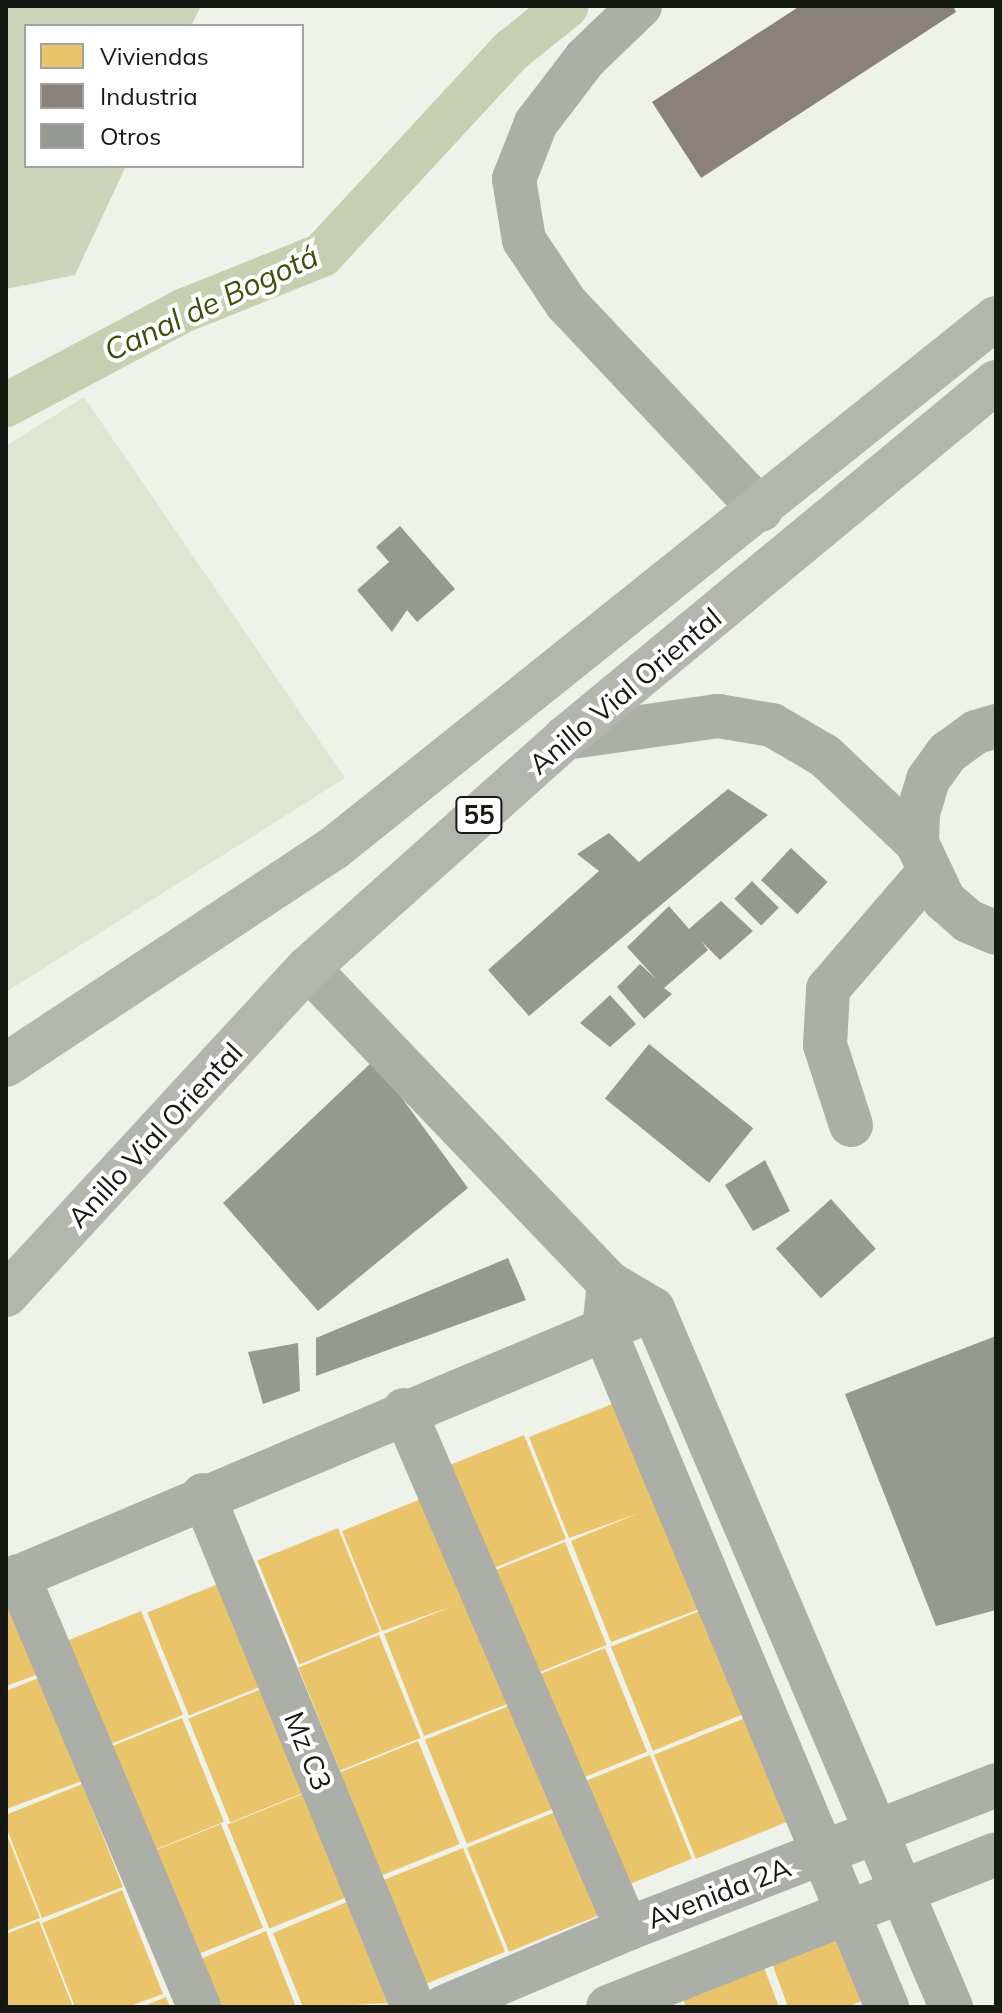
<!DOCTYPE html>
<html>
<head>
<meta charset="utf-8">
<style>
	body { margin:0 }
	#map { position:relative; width:1002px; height:2013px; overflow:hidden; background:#eff2e9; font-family:Mulish,sans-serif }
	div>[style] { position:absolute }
	.green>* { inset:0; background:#dee5d1 }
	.forest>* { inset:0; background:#ccd5ba }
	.homes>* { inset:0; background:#e9c46a; transform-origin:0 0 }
	.industry>* { inset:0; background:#8a817c }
	.canal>* { height:44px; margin:-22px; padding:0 22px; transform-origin:22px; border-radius:22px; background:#c6d0b0 }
	.building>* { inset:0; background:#969892; transform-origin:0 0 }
	.minor>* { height:44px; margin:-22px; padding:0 22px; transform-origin:22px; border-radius:22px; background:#acaea8 }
	.highway>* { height:44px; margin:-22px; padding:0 22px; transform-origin:22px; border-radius:22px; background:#b3b6ad }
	span { translate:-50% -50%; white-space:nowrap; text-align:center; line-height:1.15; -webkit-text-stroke:8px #fff; paint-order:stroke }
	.shield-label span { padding:2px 6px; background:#fff; border:2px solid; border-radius:6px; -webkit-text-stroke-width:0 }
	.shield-label { font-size:26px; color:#171913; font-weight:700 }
	.street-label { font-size:28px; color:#171913 }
	.water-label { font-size:30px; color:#3e4d0a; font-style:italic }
	.frame { position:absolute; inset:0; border:8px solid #171913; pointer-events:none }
	.legend { position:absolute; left:24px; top:24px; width:280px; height:144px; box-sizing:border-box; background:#fff; border:2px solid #a2a3a1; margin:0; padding:10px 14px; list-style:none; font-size:24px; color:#171913 }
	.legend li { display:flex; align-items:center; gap:16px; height:40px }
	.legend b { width:40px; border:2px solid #a2a3a1 }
</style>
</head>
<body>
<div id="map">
	<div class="green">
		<i style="clip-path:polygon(84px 397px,345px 778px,6px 992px,6px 446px)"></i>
	</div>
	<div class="forest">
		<i style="clip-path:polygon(6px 6px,201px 6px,191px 26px,26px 26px,26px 166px,126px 166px,75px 275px,6px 289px)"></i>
	</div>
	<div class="homes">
		<i style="clip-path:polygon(630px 1397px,713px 1604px,611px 1642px,571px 1541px,639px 1513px,569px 1538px,529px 1437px)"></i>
		<i style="left:524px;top:1435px;width:112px;height:86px;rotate:68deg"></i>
		<i style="clip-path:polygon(443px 1490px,526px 1697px,424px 1736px,384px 1634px,453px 1606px,382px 1631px,342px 1531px)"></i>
		<i style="left:338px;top:1528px;width:112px;height:87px;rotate:68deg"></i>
		<i style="left:565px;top:1542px;width:111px;height:87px;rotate:68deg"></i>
		<i style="left:228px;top:1580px;width:111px;height:87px;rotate:68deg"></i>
		<i style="clip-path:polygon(11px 1603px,39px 1674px,6px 1686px,6px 1606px)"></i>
		<i style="left:712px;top:1606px;width:112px;height:109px;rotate:68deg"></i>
		<i style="left:141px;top:1611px;width:112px;height:87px;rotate:68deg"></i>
		<i style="left:379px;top:1635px;width:111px;height:87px;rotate:68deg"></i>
		<i style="left:605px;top:1648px;width:112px;height:87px;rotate:68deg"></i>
		<i style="clip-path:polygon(41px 1677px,82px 1781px,6px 1809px,6px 1691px)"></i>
		<i style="left:269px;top:1686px;width:112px;height:87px;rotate:68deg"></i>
		<i style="left:526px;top:1699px;width:112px;height:109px;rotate:68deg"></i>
		<i style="left:755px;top:1714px;width:112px;height:109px;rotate:68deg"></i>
		<i style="left:182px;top:1718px;width:112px;height:87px;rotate:68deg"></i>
		<i style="left:418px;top:1741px;width:111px;height:87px;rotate:68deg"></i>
		<i style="left:650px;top:1755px;width:112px;height:87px;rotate:68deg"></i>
		<i style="clip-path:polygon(82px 1784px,123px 1887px,42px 1918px,6px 1827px,6px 1815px)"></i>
		<i style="left:308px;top:1792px;width:112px;height:87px;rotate:68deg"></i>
		<i style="left:568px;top:1807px;width:112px;height:109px;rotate:68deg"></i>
		<i style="left:221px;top:1824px;width:112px;height:87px;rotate:68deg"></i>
		<i style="clip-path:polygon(6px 1833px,40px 1918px,6px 1931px)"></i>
		<i style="left:463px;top:1848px;width:112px;height:87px;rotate:68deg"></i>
		<i style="clip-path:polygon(122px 1890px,163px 1994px,127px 2007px,75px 2007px,42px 1923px)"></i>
		<i style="clip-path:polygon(352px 1900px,394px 2003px,303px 2007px,273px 1933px)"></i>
		<i style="clip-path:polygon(39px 1921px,73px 2007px,6px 2007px,6px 1934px)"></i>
		<i style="clip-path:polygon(850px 1922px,876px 1996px,846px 2007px,788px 2007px,769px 1955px)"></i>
		<i style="clip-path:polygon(266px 1931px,296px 2007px,203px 2007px,187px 1965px)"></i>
		<i style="clip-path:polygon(760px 1957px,779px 2007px,686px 2007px,680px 1991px)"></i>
		<i style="clip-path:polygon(166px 1997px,170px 2007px,142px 2007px)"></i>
	</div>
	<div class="industry">
		<i style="clip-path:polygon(800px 6px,953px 6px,956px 12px,701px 178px,652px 102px)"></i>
	</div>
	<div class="canal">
		<i style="left:6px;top:405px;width:203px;rotate:-28deg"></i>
		<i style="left:185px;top:310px;width:148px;rotate:-21.9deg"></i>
		<i style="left:322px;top:255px;width:280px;rotate:-47.2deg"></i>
		<i style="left:512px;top:50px;width:70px;rotate:-38.7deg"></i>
	</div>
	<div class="building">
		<i style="clip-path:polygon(400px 526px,455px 589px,417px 622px,407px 610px,392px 632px,357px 590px,389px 562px,376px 547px)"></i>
		<i style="clip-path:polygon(728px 789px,768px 815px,529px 1016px,488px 970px,599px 871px,577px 854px,609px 833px,639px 862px)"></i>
		<i style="left:791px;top:848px;width:50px;height:44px;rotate:43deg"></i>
		<i style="left:752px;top:881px;width:38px;height:25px;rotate:45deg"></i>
		<i style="clip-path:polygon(721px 901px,753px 931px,720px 960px,701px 941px,708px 950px,664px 988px,672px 994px,644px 1019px,617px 987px,640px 964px,657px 980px,627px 947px,669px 906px,689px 929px)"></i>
		<i style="clip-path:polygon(610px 995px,636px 1024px,610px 1047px,580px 1023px)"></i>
		<i style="left:649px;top:1044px;width:134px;height:70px;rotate:39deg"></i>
		<i style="clip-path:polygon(374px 1060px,468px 1188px,318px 1311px,223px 1203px)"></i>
		<i style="clip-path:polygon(765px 1160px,790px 1211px,753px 1231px,725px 1185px)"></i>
		<i style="left:831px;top:1199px;width:67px;height:74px;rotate:48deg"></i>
		<i style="clip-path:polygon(508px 1258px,526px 1300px,316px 1376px,316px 1338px)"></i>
		<i style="clip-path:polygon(996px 1336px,996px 1610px,936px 1626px,845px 1394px)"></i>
		<i style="clip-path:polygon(298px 1343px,300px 1391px,263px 1404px,248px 1352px)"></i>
	</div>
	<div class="minor">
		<i style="left:640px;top:6px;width:76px;rotate:136.1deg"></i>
		<i style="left:585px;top:59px;width:81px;rotate:127.4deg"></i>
		<i style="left:536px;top:123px;width:60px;rotate:111.4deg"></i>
		<i style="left:514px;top:179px;width:62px;rotate:80.7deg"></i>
		<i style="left:524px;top:240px;width:76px;rotate:56.3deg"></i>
		<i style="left:566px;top:303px;width:284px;rotate:46.7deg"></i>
		<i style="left:996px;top:726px;width:21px;rotate:163deg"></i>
		<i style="left:976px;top:732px;width:34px;rotate:144deg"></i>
		<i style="left:948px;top:752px;width:34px;rotate:126deg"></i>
		<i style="left:928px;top:780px;width:34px;rotate:107deg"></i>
		<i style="left:918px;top:813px;width:30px;rotate:92deg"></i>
		<i style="left:917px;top:843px;width:63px;rotate:64.7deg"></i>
		<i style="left:944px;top:900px;width:32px;rotate:41deg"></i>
		<i style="left:968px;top:921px;width:30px;rotate:23deg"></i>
		<i style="left:565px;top:738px;width:155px;rotate:-8.2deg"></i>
		<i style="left:718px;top:716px;width:55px;rotate:9.5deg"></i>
		<i style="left:772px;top:725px;width:61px;rotate:30.3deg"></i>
		<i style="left:825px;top:756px;width:127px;rotate:43.4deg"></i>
		<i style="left:308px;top:968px;width:436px;rotate:46.3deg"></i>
		<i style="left:609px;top:1283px;width:51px;rotate:30.6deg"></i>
		<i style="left:653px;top:1309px;width:759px;rotate:66.88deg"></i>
		<i style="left:851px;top:1125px;width:84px;rotate:-108deg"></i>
		<i style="left:825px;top:1045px;width:56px;rotate:-86.9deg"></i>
		<i style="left:828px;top:989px;width:152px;rotate:-49.3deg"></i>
		<i style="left:609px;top:1283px;width:46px;rotate:96.2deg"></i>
		<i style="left:604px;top:1329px;width:735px;rotate:67.34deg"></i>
		<i style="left:404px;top:1410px;width:565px;rotate:66.75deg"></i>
		<i style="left:203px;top:1495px;width:553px;rotate:67.7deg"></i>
		<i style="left:18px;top:1576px;width:467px;rotate:67.2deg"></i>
		<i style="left:6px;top:1582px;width:679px;rotate:-22.87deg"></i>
		<i style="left:444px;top:2007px;width:199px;rotate:-23.1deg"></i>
		<i style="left:627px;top:1929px;width:396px;rotate:-21.3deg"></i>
		<i style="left:608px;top:2007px;width:417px;rotate:-21.5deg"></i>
	</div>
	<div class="highway">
		<i style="left:6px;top:1065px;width:393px;rotate:-33.5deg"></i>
		<i style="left:334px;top:848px;width:848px;rotate:-38.68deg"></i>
		<i style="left:6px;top:1295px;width:445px;rotate:-47.3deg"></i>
		<i style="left:308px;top:968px;width:345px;rotate:-41.8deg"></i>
		<i style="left:565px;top:738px;width:559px;rotate:-39.56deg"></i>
	</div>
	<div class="shield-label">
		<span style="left:479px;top:815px">55</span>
	</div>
	<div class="street-label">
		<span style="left:625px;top:691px;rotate:-40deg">Anillo Vial Oriental</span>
		<span style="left:155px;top:1135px;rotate:-47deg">Anillo Vial Oriental</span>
		<span style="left:308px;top:1751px;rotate:68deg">Mz C3</span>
		<span style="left:719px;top:1893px;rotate:-21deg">Avenida 2A</span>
	</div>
	<div class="water-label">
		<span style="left:211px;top:303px;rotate:-25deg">Canal de Bogotá</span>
	</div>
	<div class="frame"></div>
	<ul class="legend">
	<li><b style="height:22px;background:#e9c46a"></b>Viviendas</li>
	<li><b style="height:22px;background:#8a817c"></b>Industria</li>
	<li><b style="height:22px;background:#969892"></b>Otros</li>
	</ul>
</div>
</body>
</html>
